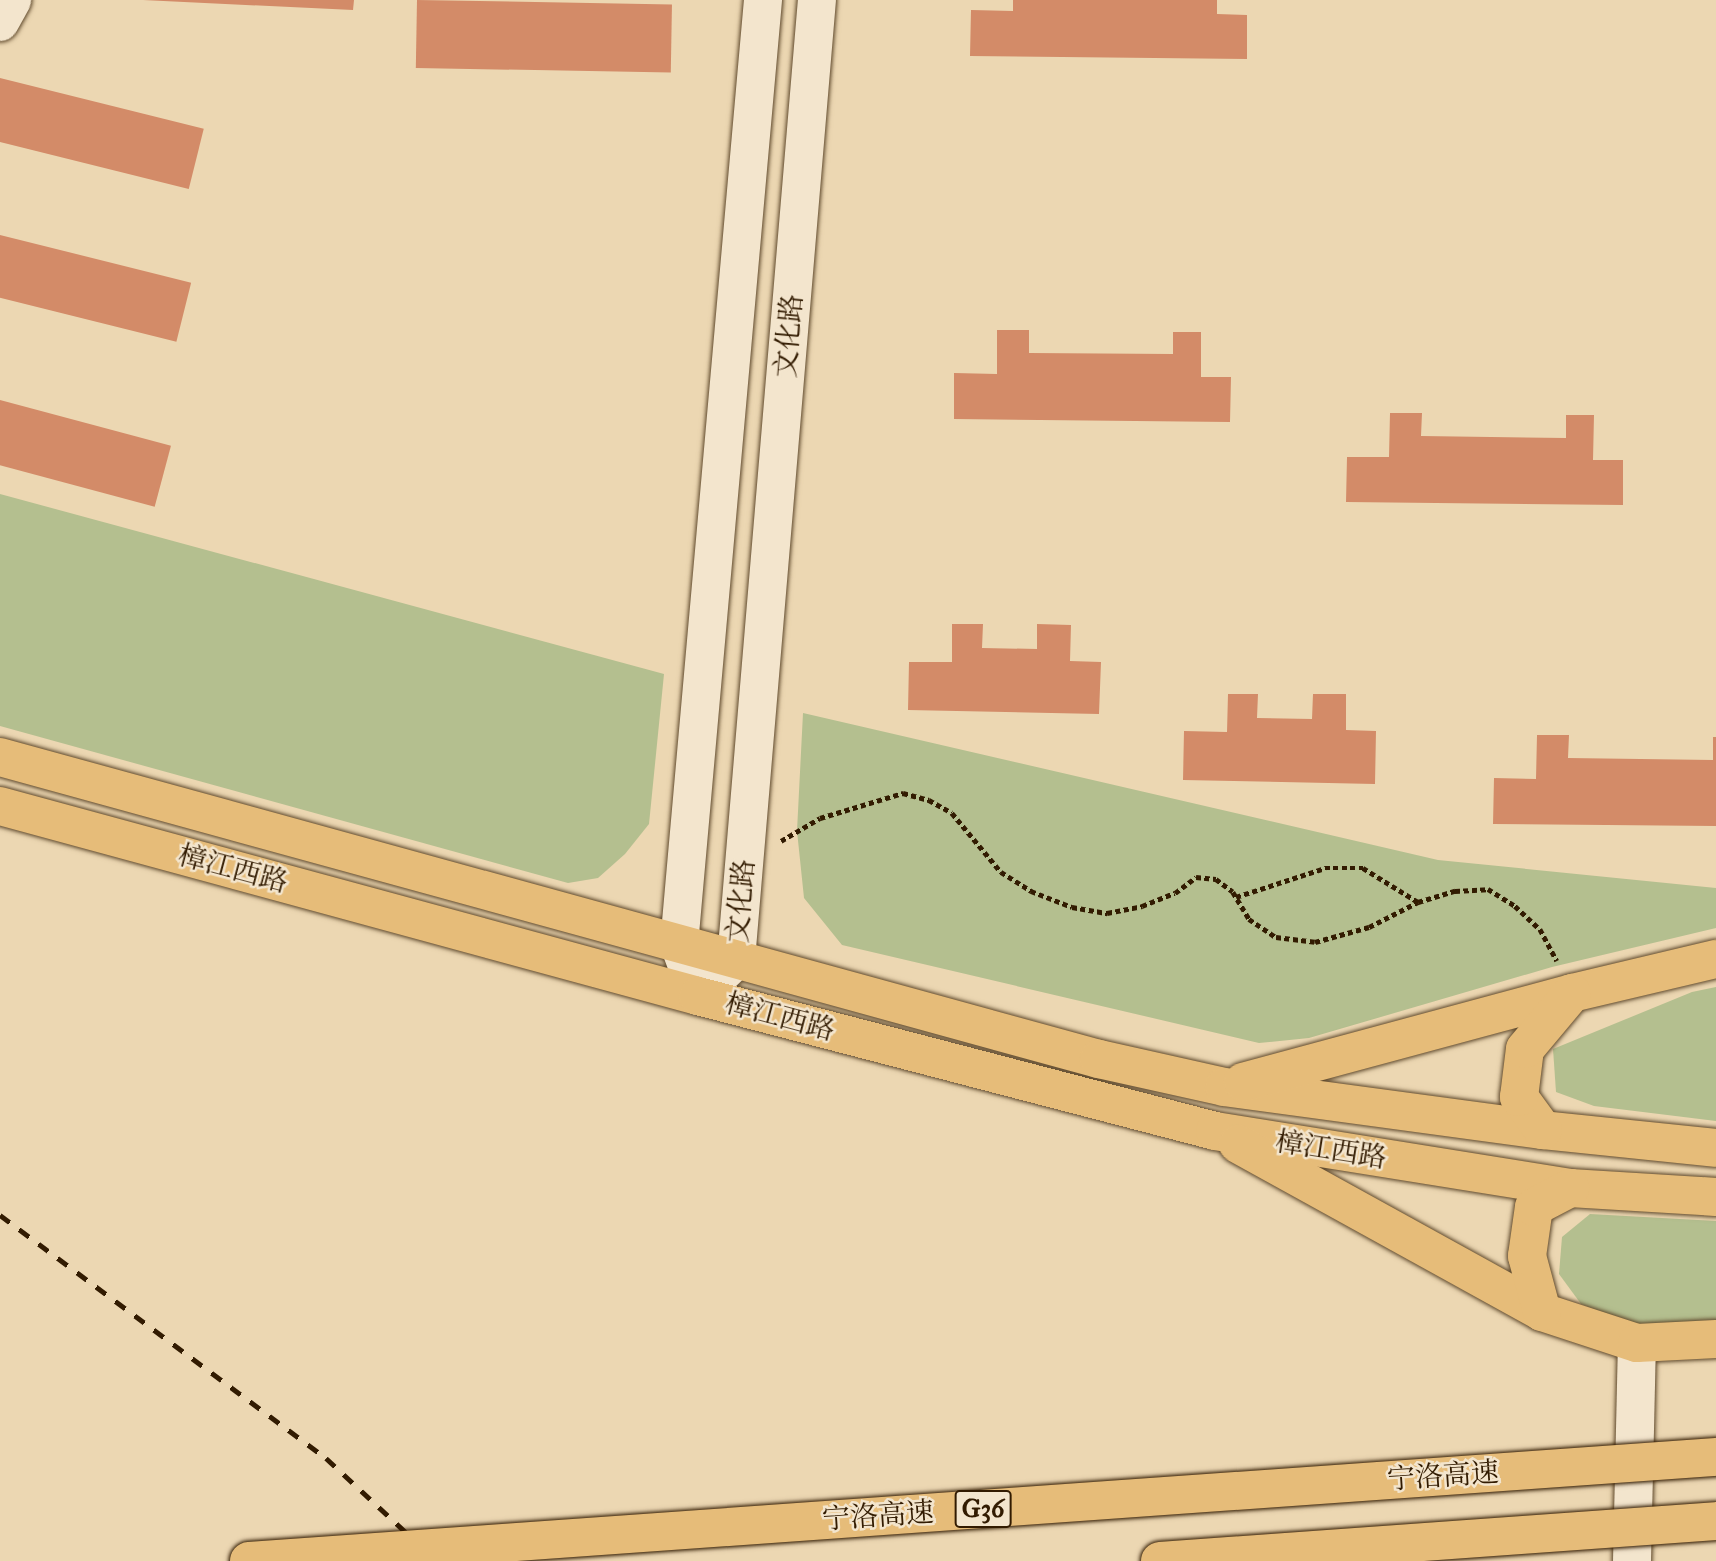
<!DOCTYPE html>
<html>
<head>
<meta charset="utf-8">
<style>
	body { margin:0 }
	#map { position:relative; width:1716px; height:1561px; overflow:hidden; background:#ecd7b2; font-family:"IM FELL Great Primer","Noto Serif SC",serif }
	div>[style] { position:absolute }
	.green>* { inset:0; background:#b4bf8f }
	.building>* { inset:0; background:#d38b68; transform-origin:0 0 }
	.path>* { height:4.5px; margin-top:-2.25px; transform-origin:0; background:repeating-linear-gradient(90deg,#321b01 0 5px,transparent 0 8.5px) }
	.roads { filter:drop-shadow(0 0 2px #604a2d) drop-shadow(0 0 2px #604a2d) }
	.minor>* { height:38px; margin:-19px; padding:0 19px; transform-origin:19px; border-radius:19px; background:#f3e5cd }
	.major>* { height:38px; margin:-19px; padding:0 19px; transform-origin:19px; border-radius:19px; background:#e6bc79 }
	.rail>* { height:5px; margin-top:-2.5px; transform-origin:0; background:repeating-linear-gradient(90deg,#321b01 0 12px,transparent 0 24px) }
	.bridges { filter:drop-shadow(0 0 2px #321b01) drop-shadow(0 0 2px #321b01) }
	.highway-bridge>* { height:38px; margin:-19px; padding:0 19px; transform-origin:19px; border-radius:19px; background:#e6bc79 }
	span { translate:-50% -50%; white-space:nowrap; text-align:center; line-height:1.15; -webkit-text-stroke:5px #f3e5cd; paint-order:stroke }
	.shield-label span { padding:2px 5px; background:#f3e5cd; border:2px solid; border-radius:5px; -webkit-text-stroke-width:0 }
	.shield-label { font-size:26px; color:#321b01; font-weight:700 }
	.street-label { font-size:28px; color:#321b01 }
</style>
</head>
<body>
<div id="map">
	<div class="green">
		<i style="clip-path:polygon(0 494px,664px 674px,649px 824px,625px 854px,598px 878px,568px 883px,0 726px)"></i>
		<i style="clip-path:polygon(803px 713px,1438px 860px,1716px 888px,1716px 928px,1552px 967px,1309px 1038px,1259px 1043px,842px 945px,804px 898px,797px 831px)"></i>
		<i style="clip-path:polygon(1716px 987px,1716px 1121px,1594px 1106px,1556px 1092px,1553px 1049px,1692px 992px)"></i>
		<i style="clip-path:polygon(1590px 1214px,1716px 1221px,1716px 1325px,1629px 1324px,1581px 1304px,1559px 1274px,1562px 1237px)"></i>
	</div>
	<div class="building">
		<i style="clip-path:polygon(143px 0,354px 0,353px 10px)"></i>
		<i style="left:417px;top:0;width:255px;height:68px;rotate:1deg"></i>
		<i style="clip-path:polygon(1013px 0,1217px 0,1217px 14px,1247px 15px,1247px 59px,970px 56px,971px 10px,1013px 11px)"></i>
		<i style="left:0;top:78px;width:210px;height:62px;rotate:14deg"></i>
		<i style="left:0;top:235px;width:197px;height:61px;rotate:14deg"></i>
		<i style="clip-path:polygon(997px 330px,1029px 330px,1029px 353px,1173px 354px,1173px 332px,1201px 332px,1201px 377px,1231px 377px,1230px 422px,954px 419px,954px 373px,997px 374px)"></i>
		<i style="left:0;top:400px;width:177px;height:63px;rotate:15deg"></i>
		<i style="clip-path:polygon(1390px 413px,1422px 413px,1421px 436px,1566px 438px,1566px 415px,1594px 415px,1593px 460px,1623px 460px,1623px 505px,1346px 502px,1347px 457px,1389px 457px)"></i>
		<i style="clip-path:polygon(952px 624px,983px 624px,982px 648px,1037px 649px,1037px 624px,1071px 625px,1070px 661px,1101px 662px,1099px 714px,908px 710px,909px 662px,952px 662px)"></i>
		<i style="clip-path:polygon(1228px 694px,1258px 694px,1257px 718px,1312px 719px,1313px 694px,1346px 694px,1346px 730px,1376px 731px,1375px 784px,1183px 780px,1184px 731px,1227px 732px)"></i>
		<i style="clip-path:polygon(1537px 735px,1569px 735px,1568px 758px,1713px 760px,1713px 737px,1716px 737px,1716px 826px,1493px 824px,1494px 778px,1536px 779px)"></i>
	</div>
	<div class="path">
		<i style="left:781px;top:841px;width:45px;rotate:-30.5deg"></i>
		<i style="left:820px;top:818px;width:87px;rotate:-16.8deg"></i>
		<i style="left:903px;top:793px;width:27px;rotate:15deg"></i>
		<i style="left:929px;top:800px;width:26px;rotate:29deg"></i>
		<i style="left:952px;top:813px;width:77px;rotate:50.3deg"></i>
		<i style="left:1001px;top:872px;width:36px;rotate:32deg"></i>
		<i style="left:1031px;top:891px;width:44px;rotate:21.3deg"></i>
		<i style="left:1072px;top:907px;width:36px;rotate:10deg"></i>
		<i style="left:1107px;top:913px;width:36px;rotate:-11deg"></i>
		<i style="left:1142px;top:906px;width:35px;rotate:-22deg"></i>
		<i style="left:1175px;top:893px;width:26px;rotate:-37deg"></i>
		<i style="left:1196px;top:877px;width:20px;rotate:6deg"></i>
		<i style="left:1216px;top:879px;width:21px;rotate:37deg"></i>
		<i style="left:1233px;top:892px;width:31px;rotate:59deg"></i>
		<i style="left:1249px;top:919px;width:32px;rotate:34deg"></i>
		<i style="left:1276px;top:937px;width:39px;rotate:7deg"></i>
		<i style="left:1315px;top:942px;width:56px;rotate:-15.5deg"></i>
		<i style="left:1369px;top:927px;width:55px;rotate:-27deg"></i>
		<i style="left:1418px;top:902px;width:39px;rotate:-17deg"></i>
		<i style="left:1455px;top:891px;width:33px;rotate:-3deg"></i>
		<i style="left:1488px;top:889px;width:32px;rotate:32deg"></i>
		<i style="left:1515px;top:906px;width:34px;rotate:43deg"></i>
		<i style="left:1540px;top:929px;width:36px;rotate:62deg"></i>
		<i style="left:1236px;top:897px;width:94px;rotate:-18deg"></i>
		<i style="left:1325px;top:868px;width:38px"></i>
		<i style="left:1363px;top:868px;width:65px;rotate:31.7deg"></i>
	</div>
	<div class="roads">
		<div class="minor">
			<i style="left:763px;top:0;width:948px;rotate:95.08deg"></i>
			<i style="left:679px;top:944px;width:55px;rotate:69.9deg"></i>
			<i style="left:698px;top:996px;width:52px;rotate:-43.5deg"></i>
			<i style="left:736px;top:960px;width:963px;rotate:-85.18deg"></i>
			<i style="left:0;top:22px;width:25px;rotate:-61deg"></i>
			<i style="left:1632px;top:1561px;width:218px;rotate:-88.7deg"></i>
		</div>
		<div class="major">
			<i style="left:0;top:757px;width:1140px;rotate:15.37deg"></i>
			<i style="left:1099px;top:1059px;width:128px;rotate:12.6deg"></i>
			<i style="left:1224px;top:1087px;width:322px;rotate:7.7deg"></i>
			<i style="left:1543px;top:1130px;width:174px;rotate:5.9deg"></i>
			<i style="left:0;top:806px;width:723px;rotate:15.23deg"></i>
			<i style="left:698px;top:996px;width:534px;rotate:14.63deg"></i>
			<i style="left:1215px;top:1131px;width:360px;rotate:9.1deg"></i>
			<i style="left:1570px;top:1188px;width:146px;rotate:3.5deg"></i>
			<i style="left:1243px;top:1082px;width:341px;rotate:-15.1deg"></i>
			<i style="left:1572px;top:993px;width:148px;rotate:-13.3deg"></i>
			<i style="left:1543px;top:1130px;width:41px;rotate:-126deg"></i>
			<i style="left:1519px;top:1097px;width:48px;rotate:-82.9deg"></i>
			<i style="left:1525px;top:1049px;width:73px;rotate:-50deg"></i>
			<i style="left:1238px;top:1144px;width:347px;rotate:28.9deg"></i>
			<i style="left:1542px;top:1312px;width:100px;rotate:18.1deg"></i>
			<i style="left:1637px;top:1343px;width:79px;rotate:-2.9deg"></i>
			<i style="left:1542px;top:1312px;width:58px;rotate:-105deg"></i>
			<i style="left:1527px;top:1256px;width:49px;rotate:-81.9deg"></i>
			<i style="left:1534px;top:1207px;width:41px;rotate:-27.8deg"></i>
		</div>
	</div>
	<div class="rail">
		<i style="left:0;top:1215px;width:407px;rotate:36.7deg"></i>
		<i style="left:326px;top:1458px;width:151px;rotate:42.9deg"></i>
	</div>
	<div class="bridges">
		<div class="highway-bridge">
			<i style="left:249px;top:1561px;width:1471px;rotate:-4.06deg"></i>
			<i style="left:1160px;top:1561px;width:557px;rotate:-4.11deg"></i>
		</div>
	</div>
	<div class="shield-label">
		<span style="left:983px;top:1509px">G36</span>
	</div>
	<div class="street-label">
		<span style="left:789px;top:336px;rotate:-85deg">文化路</span>
		<span style="left:233px;top:869px;rotate:15deg">樟江西路</span>
		<span style="left:741px;top:901px;rotate:-85deg">文化路</span>
		<span style="left:780px;top:1017px;rotate:15deg">樟江西路</span>
		<span style="left:1331px;top:1150px;rotate:9deg">樟江西路</span>
		<span style="left:1443px;top:1476px;rotate:-4deg">宁洛高速</span>
		<span style="left:878px;top:1516px;rotate:-4deg">宁洛高速</span>
	</div>
</div>
</body>
</html>
